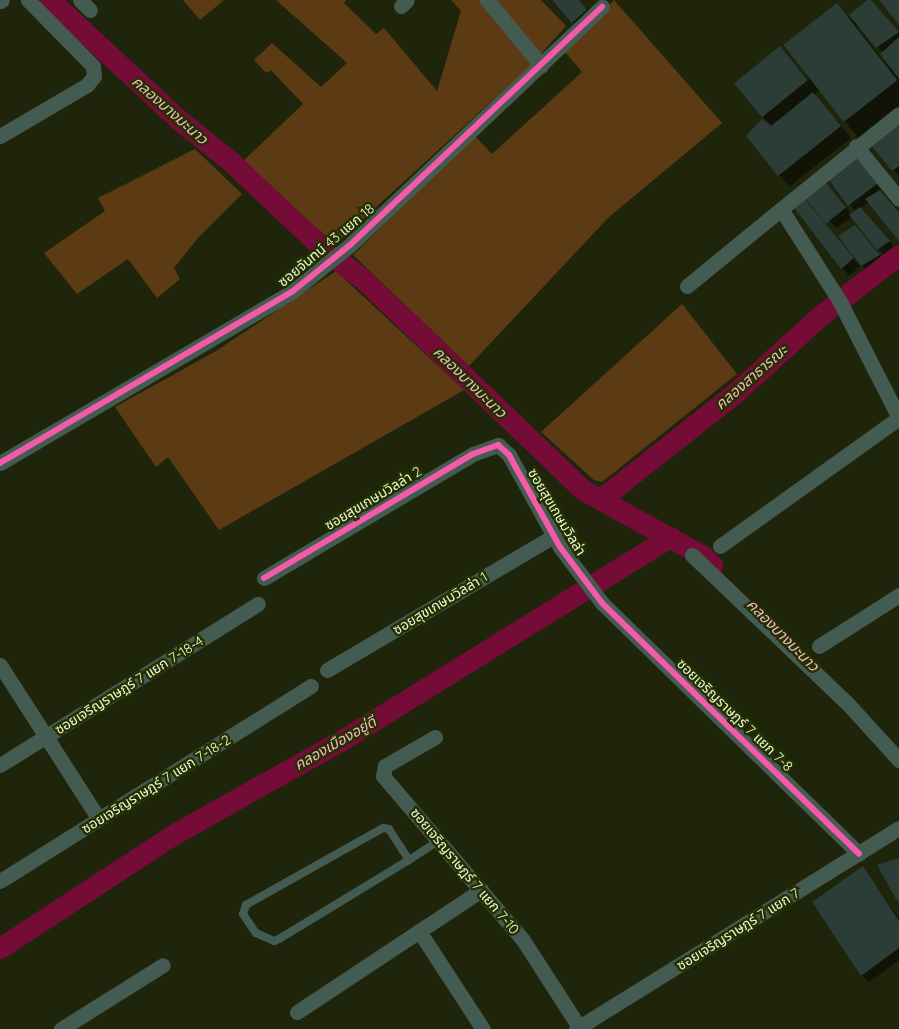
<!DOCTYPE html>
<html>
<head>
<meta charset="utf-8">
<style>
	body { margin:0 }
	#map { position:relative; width:899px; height:1029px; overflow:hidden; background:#1e250b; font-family:Quicksand,"Noto Sans Thai",sans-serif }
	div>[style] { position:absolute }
	.green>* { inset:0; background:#5c3b14 }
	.shadow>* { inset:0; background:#0007 }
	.canal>* { height:21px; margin:-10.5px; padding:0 10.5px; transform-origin:10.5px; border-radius:10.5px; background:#740c37 }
	.building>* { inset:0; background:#2c3c36; transform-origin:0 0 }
	.service>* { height:8px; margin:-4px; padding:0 4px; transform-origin:4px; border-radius:4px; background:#445b52 }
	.minor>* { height:15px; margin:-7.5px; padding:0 7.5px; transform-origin:7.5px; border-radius:7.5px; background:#445b52 }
	.cycleway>* { height:6px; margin:-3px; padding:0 3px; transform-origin:3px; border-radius:3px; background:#f35aa7 }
	span { translate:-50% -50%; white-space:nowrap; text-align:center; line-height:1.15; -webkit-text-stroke:5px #243000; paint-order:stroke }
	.street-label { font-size:14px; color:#ebf7d6 }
	.water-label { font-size:15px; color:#f4b9c7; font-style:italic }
</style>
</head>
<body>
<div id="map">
	<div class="green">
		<i style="clip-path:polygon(183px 0,224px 0,200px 20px)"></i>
		<i style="clip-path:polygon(276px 0,346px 0,344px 3px,376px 34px,384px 28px,437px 91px,461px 11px,451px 0,541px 0,566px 26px,530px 66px,336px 244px,240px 164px,303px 104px,271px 70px,266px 73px,254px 60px,272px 43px,321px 87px,347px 63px)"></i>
		<i style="clip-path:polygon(614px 0,722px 123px,609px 217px,469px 366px,353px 255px,474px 135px,492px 154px,582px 72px,565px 52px)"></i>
		<i style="clip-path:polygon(195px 149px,242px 194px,198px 238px,174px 268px,180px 279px,157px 298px,128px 259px,77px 294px,44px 253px,105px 211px,98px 198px)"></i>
		<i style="clip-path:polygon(336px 271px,464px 390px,219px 530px,168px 457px,156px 467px,115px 407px,216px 351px)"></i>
		<i style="clip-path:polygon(682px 304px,737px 374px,602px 482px,594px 480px,541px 432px)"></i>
	</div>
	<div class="shadow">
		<i style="clip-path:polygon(553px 0,578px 0,594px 18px,580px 30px)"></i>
		<i style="clip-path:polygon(evenodd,870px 0,899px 33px,899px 105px,858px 137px,819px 91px,814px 95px,851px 138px,790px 186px,779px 175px,772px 126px,763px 117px,780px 48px,808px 80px,837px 5px,853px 21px,870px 0,858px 24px,883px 53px,890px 69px,856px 26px,858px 24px)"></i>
		<i style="clip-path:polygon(899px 119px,899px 176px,893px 170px)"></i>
		<i style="clip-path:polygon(852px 155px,899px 212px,899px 239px,869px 202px,860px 209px,896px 249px,885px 256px,852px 217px,836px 228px,804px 194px,829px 187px,852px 215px,856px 212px,825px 174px)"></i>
		<i style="clip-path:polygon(794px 205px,810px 205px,860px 266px,849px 276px)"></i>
		<i style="clip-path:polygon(862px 234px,886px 262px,869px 272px,862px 265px)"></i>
		<i style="clip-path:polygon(863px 868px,899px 919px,899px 960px,869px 982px,861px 975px)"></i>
	</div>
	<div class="canal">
		<i style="left:50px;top:0;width:175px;rotate:42.9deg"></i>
		<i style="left:178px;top:119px;width:67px;rotate:38.9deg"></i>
		<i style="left:230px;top:161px;width:133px;rotate:43.2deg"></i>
		<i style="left:327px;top:252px;width:45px;rotate:36.9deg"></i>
		<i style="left:363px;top:279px;width:305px;rotate:43.8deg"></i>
		<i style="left:583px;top:490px;width:137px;rotate:28.8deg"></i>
		<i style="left:703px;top:556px;width:13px;rotate:45deg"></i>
		<i style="left:602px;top:498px;width:169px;rotate:-38.3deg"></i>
		<i style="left:735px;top:393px;width:118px;rotate:-42.2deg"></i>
		<i style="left:822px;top:314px;width:97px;rotate:-37.5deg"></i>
		<i style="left:0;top:948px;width:210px;rotate:-33.2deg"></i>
		<i style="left:176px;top:833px;width:196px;rotate:-29.3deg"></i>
		<i style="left:347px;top:737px;width:380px;rotate:-31.8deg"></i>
	</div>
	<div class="building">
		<i style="clip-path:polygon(552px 0,579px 0,587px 10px,572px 23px)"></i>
		<i style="clip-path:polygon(867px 0,871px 0,899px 32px,876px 48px,849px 15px)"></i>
		<i style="clip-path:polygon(879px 0,899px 0,899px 25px)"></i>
		<i style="left:837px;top:3px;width:98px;height:68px;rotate:52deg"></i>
		<i style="clip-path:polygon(899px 37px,899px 79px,880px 54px)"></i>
		<i style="left:780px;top:46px;width:44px;height:59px;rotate:51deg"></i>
		<i style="clip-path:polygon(813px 92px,841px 126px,778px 176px,746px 136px,762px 119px,771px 126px)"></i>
		<i style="clip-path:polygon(899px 118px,899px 166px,892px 171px,868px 141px)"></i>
		<i style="clip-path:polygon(853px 154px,878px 183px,848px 206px,824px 173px)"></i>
		<i style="left:822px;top:178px;width:38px;height:26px;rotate:51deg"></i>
		<i style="clip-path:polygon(880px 190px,899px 212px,899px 241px,865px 199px)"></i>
		<i style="clip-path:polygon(803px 197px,854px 258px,841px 269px,792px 205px)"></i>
		<i style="clip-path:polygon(860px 207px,890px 241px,877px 250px,849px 215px)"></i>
		<i style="clip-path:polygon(855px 225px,880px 255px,861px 266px,838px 236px)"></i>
		<i style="clip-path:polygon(899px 858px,899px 904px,877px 865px)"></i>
		<i style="clip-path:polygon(863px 866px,899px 921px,899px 948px,861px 976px,812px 902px)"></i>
	</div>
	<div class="service">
		<i style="left:409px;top:860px;width:37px;rotate:-123deg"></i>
		<i style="left:389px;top:829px;width:6px;rotate:-171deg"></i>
		<i style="left:383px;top:828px;width:157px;rotate:150.7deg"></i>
		<i style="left:246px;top:905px;width:9px;rotate:108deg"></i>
		<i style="left:243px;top:914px;width:23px;rotate:56deg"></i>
		<i style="left:256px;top:933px;width:20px;rotate:24deg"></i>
		<i style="left:274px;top:941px;width:5px;rotate:-22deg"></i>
		<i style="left:279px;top:939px;width:152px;rotate:-31.3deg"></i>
		<i style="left:409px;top:860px;width:37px;rotate:-33deg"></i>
	</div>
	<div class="minor">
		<i style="left:80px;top:0;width:14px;rotate:45deg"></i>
		<i style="left:487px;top:0;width:85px;rotate:50.3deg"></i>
		<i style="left:0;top:1px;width:2px;rotate:-27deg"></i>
		<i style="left:401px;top:6px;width:8px;rotate:-45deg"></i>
		<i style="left:0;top:136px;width:101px;rotate:-30.4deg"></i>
		<i style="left:87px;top:85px;width:11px;rotate:-52deg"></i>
		<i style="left:94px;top:76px;width:10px;rotate:-96deg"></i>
		<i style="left:93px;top:66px;width:93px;rotate:-134.6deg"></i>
		<i style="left:856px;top:146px;width:68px;rotate:50.9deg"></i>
		<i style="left:781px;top:209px;width:151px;rotate:-38.8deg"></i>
		<i style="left:687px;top:286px;width:122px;rotate:-39.3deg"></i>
		<i style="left:781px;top:209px;width:108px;rotate:57.5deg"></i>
		<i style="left:839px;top:300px;width:132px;rotate:63deg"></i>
		<i style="left:0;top:463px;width:340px;rotate:-30.4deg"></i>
		<i style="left:293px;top:291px;width:73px;rotate:-38.9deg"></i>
		<i style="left:350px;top:245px;width:347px;rotate:-43.4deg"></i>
		<i style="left:720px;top:546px;width:220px;rotate:-35.6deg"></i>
		<i style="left:692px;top:555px;width:216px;rotate:43.7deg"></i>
		<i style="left:848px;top:704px;width:76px;rotate:47.7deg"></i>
		<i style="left:264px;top:578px;width:243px;rotate:-30.7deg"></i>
		<i style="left:473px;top:454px;width:27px;rotate:-20deg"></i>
		<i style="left:498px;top:445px;width:15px;rotate:42deg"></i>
		<i style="left:509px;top:455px;width:105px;rotate:61deg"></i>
		<i style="left:560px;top:547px;width:70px;rotate:53.1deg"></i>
		<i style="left:602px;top:603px;width:359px;rotate:44.3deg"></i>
		<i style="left:819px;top:646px;width:95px;rotate:-32.5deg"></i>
		<i style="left:0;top:665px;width:183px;rotate:57.3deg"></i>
		<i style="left:327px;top:670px;width:264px;rotate:-30.6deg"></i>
		<i style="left:435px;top:737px;width:58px;rotate:149.9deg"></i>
		<i style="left:385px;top:766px;width:10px;rotate:101deg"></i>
		<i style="left:383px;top:776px;width:216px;rotate:49.5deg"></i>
		<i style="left:523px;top:940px;width:103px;rotate:57.2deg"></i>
		<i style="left:0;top:765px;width:304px;rotate:-32deg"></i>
		<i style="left:0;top:881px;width:367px;rotate:-32.1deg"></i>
		<i style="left:419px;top:931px;width:117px;rotate:56.9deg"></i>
		<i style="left:297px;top:1012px;width:221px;rotate:-33.5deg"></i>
		<i style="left:61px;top:1029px;width:120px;rotate:-32.1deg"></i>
		<i style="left:576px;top:1029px;width:380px;rotate:-31.9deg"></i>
	</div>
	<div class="cycleway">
		<i style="left:0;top:463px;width:340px;rotate:-30.4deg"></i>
		<i style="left:293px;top:291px;width:73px;rotate:-38.9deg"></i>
		<i style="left:350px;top:245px;width:347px;rotate:-43.4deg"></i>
		<i style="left:264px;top:578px;width:243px;rotate:-30.7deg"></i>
		<i style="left:473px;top:454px;width:27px;rotate:-20deg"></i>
		<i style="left:498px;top:445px;width:15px;rotate:42deg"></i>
		<i style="left:509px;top:455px;width:105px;rotate:61deg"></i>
		<i style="left:560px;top:547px;width:70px;rotate:53.1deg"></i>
		<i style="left:602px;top:603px;width:359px;rotate:44.3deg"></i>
	</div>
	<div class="street-label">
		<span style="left:326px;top:245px;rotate:-40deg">ซอยจันทน์ 43 แยก 18</span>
		<span style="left:373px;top:498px;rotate:-31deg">ซอยสุขเกษมวิลล่า 2</span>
		<span style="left:557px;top:512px;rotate:59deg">ซอยสุขเกษมวิลล่า</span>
		<span style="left:440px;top:603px;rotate:-31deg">ซอยสุขเกษมวิลล่า 1</span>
		<span style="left:129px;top:685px;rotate:-32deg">ซอยเจริญราษฎร์ 7 แยก 7-18-4</span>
		<span style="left:735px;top:715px;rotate:44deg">ซอยเจริญราษฎร์ 7 แยก 7-8</span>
		<span style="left:156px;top:784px;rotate:-32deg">ซอยเจริญราษฎร์ 7 แยก 7-18-2</span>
		<span style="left:465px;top:871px;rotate:50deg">ซอยเจริญราษฎร์ 7 แยก 7-10</span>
		<span style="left:738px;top:929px;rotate:-32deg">ซอยเจริญราษฎร์ 7 แยก 7</span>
	</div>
	<div class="water-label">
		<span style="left:170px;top:110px;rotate:41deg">คลองบางมะนาว</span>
		<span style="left:751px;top:377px;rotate:-41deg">คลองสาธารณะ</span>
		<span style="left:470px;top:382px;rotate:44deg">คลองบางมะนาว</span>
		<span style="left:783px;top:635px;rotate:45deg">คลองบางมะนาว</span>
		<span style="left:335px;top:743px;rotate:-30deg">คลองเมืองอยู่ดี</span>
	</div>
</div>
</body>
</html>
